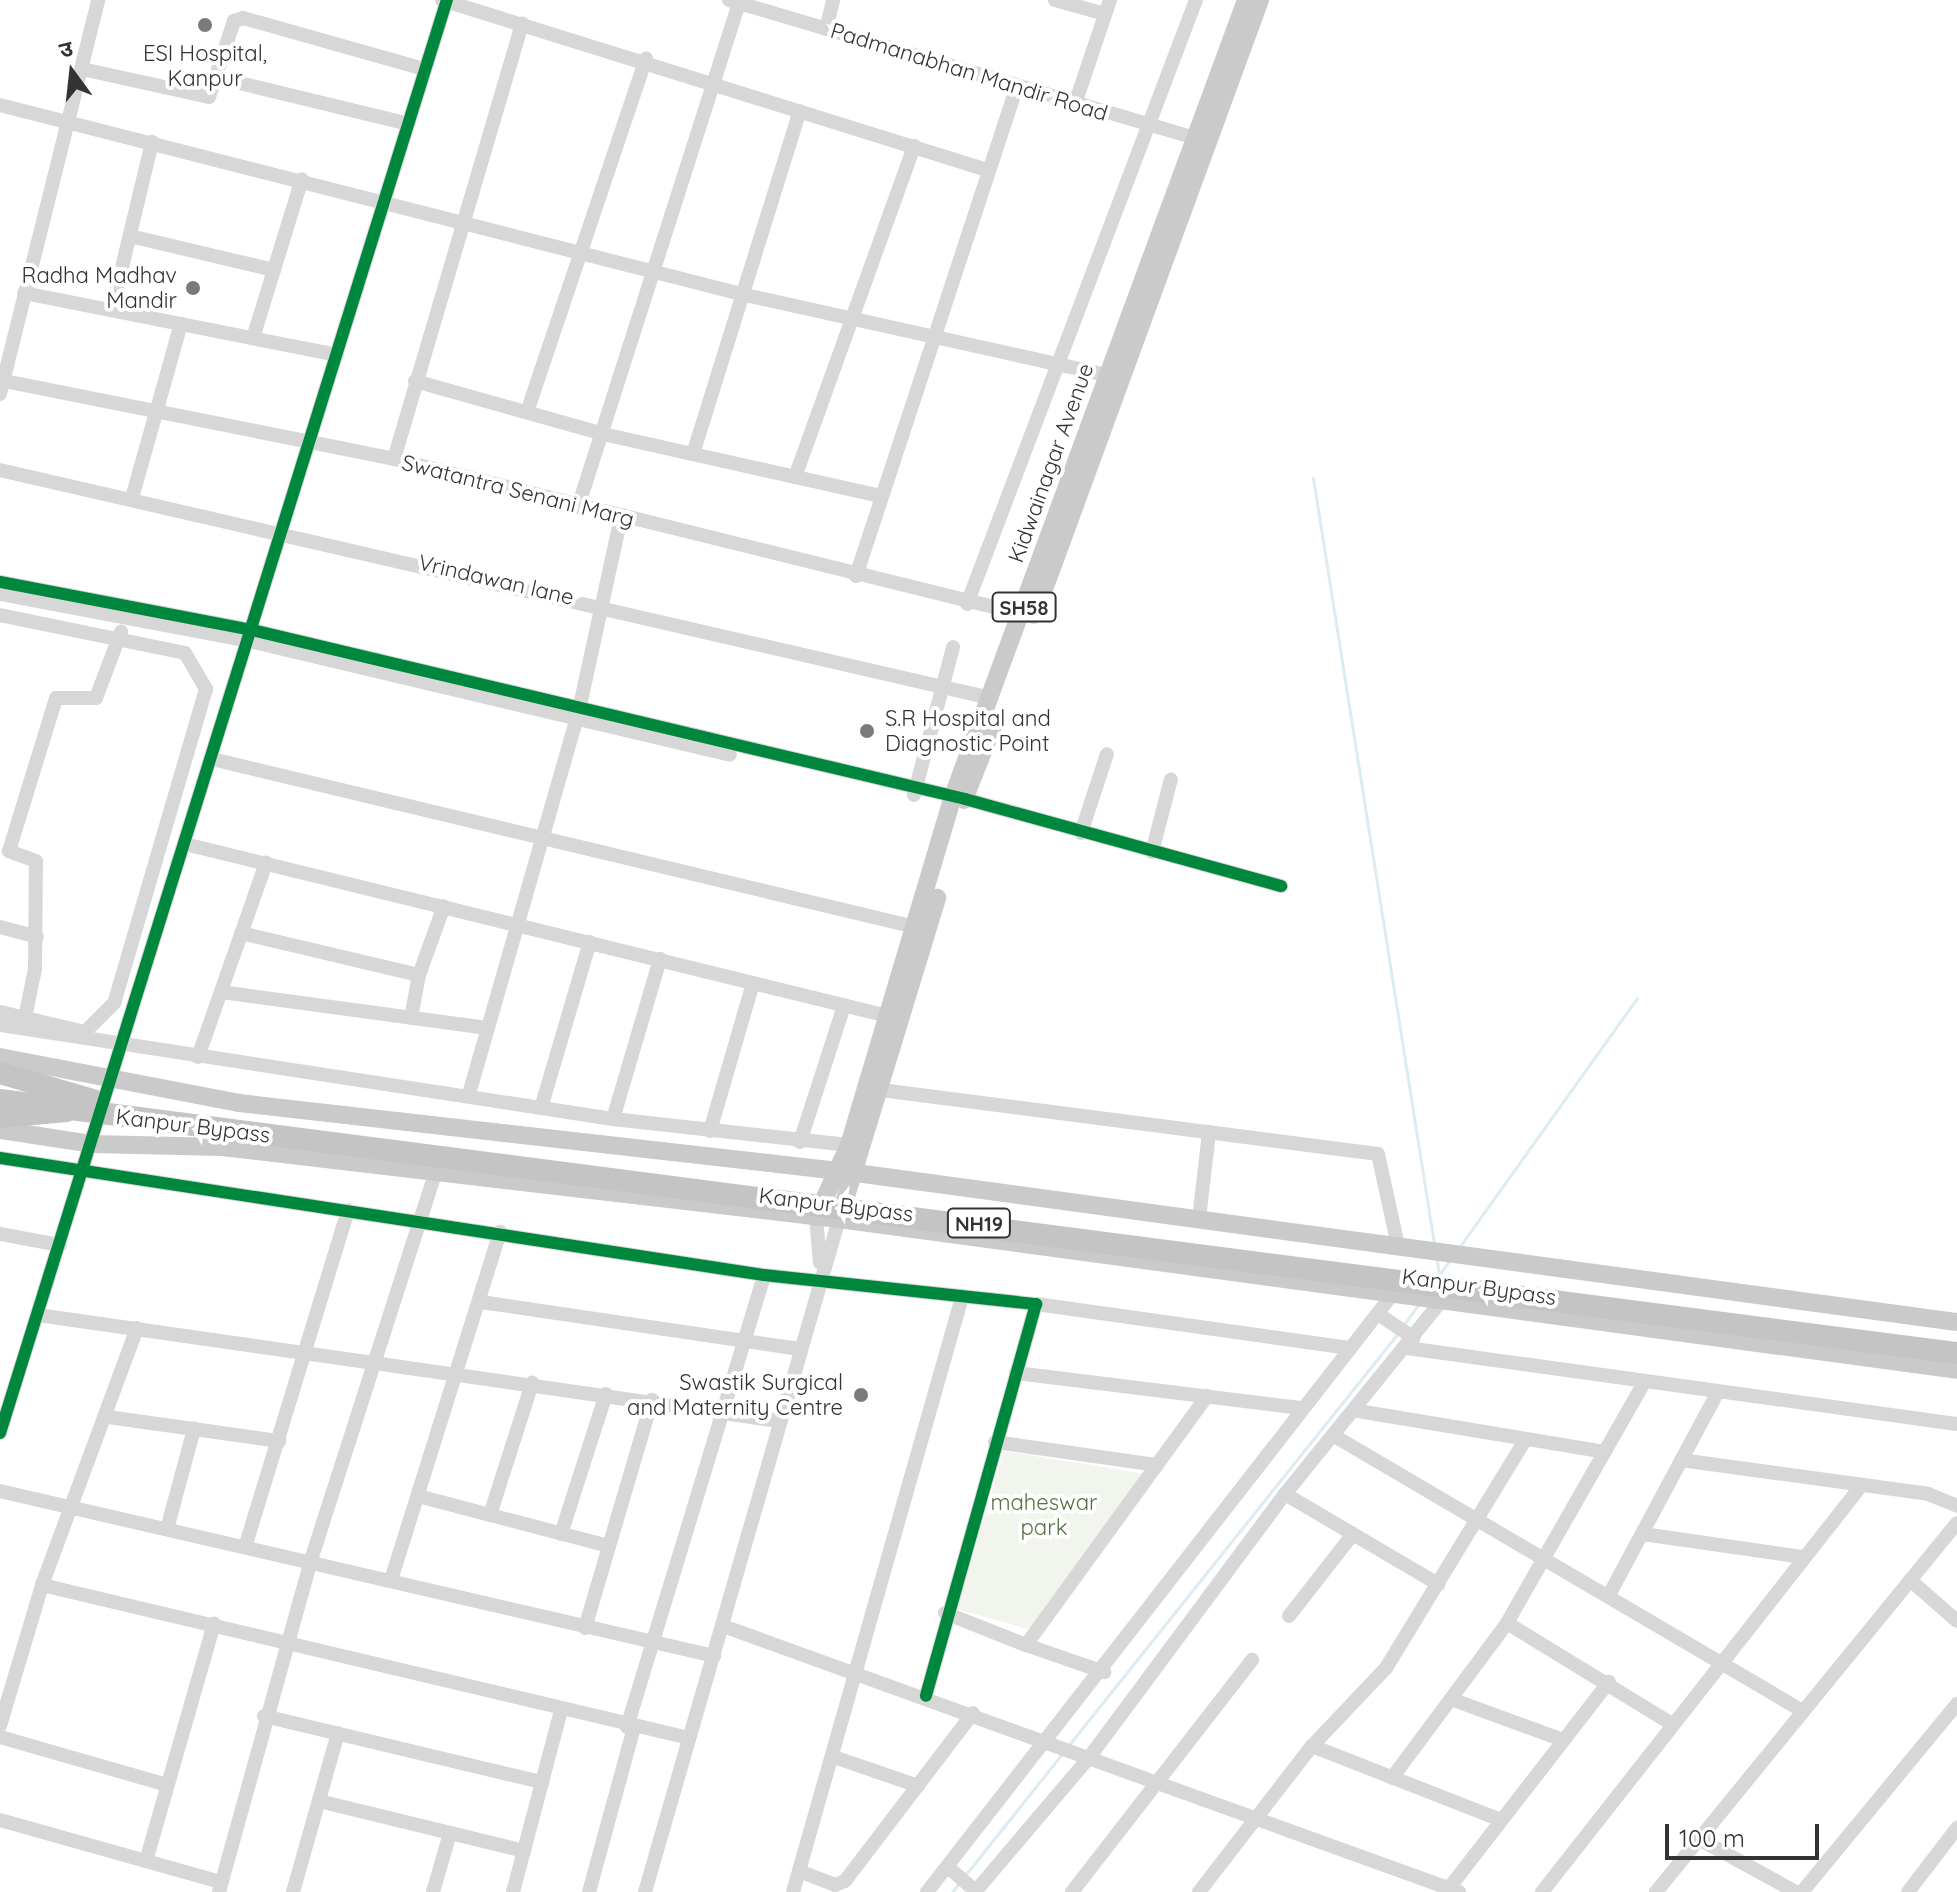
<!DOCTYPE html>
<html>
<head>
<meta charset="utf-8">
<style>
	body { margin:0 }
	#map { position:relative; width:1957px; height:1892px; overflow:hidden; background:#fff; font-family:Quicksand,"Noto Sans Devanagari",sans-serif }
	div>[style] { position:absolute }
	.green>* { inset:0; background:#f1f5ed }
	.stream>* { height:3px; margin:-1.5px; padding:0 1.5px; transform-origin:1.5px; border-radius:1.5px; background:#ddebf3 }
	.minor>* { height:14px; margin:-7px; padding:0 7px; transform-origin:7px; border-radius:7px; background:#d7d7d7 }
	.major>* { height:18px; margin:-9px; padding:0 9px; transform-origin:9px; border-radius:9px; background:#cacaca }
	.highway>* { height:22px; margin:-11px; padding:0 11px; transform-origin:11px; border-radius:11px; background:#c4c4c4 }
	.highway-bridge>* { height:22px; margin:-11px; padding:0 11px; transform-origin:11px; border-radius:11px; background:#c4c4c4 }
	.cycleway>* { height:12px; margin:-6px; padding:0 6px; transform-origin:6px; border-radius:6px; background:#00873e }
	.dots>* { width:22px; height:22px; translate:-50% -50%; box-sizing:border-box; border:4px solid #fff; border-radius:50% }
	span { translate:-50% -50%; white-space:nowrap; text-align:center; line-height:1.15; -webkit-text-stroke:8px #fff; paint-order:stroke }
	.shield-label span { padding:2px 6px; background:#fff; border:2px solid; border-radius:6px; -webkit-text-stroke-width:0 }
	.shield-label { font-size:20px; color:#333; font-weight:700 }
	.poi-label { font-size:22px; color:#333 }
	.right { translate:-100% -50%; text-align:right }
	.left { translate:0 -50%; text-align:left }
	.street-label { font-size:22px; color:#333 }
	.park-label { font-size:22px; color:#56703f }
	.north { position:absolute; left:32px; top:32px; width:80px; height:80px; -webkit-text-stroke:6px #fff; paint-order:stroke; rotate:345deg; font-size:22px; font-weight:700; line-height:32px; text-align:center; color:#333 }
	.north::after { content:''; display:block; margin:auto; width:28px; height:36px; background:#333; clip-path:polygon(50% 0,100% 100%,50% 72%,0 100%) }
	.scale { position:absolute; left:1665px; top:1824px; width:154px; height:36px; box-sizing:border-box; border:4px solid #333; border-top:0; padding-left:10px; font-size:24px; line-height:28px; white-space:nowrap; color:#333; -webkit-text-stroke:6px #fff; paint-order:stroke }
</style>
</head>
<body>
<div id="map">
	<div class="green">
		<i style="clip-path:polygon(1004px 1451px,1145px 1474px,1031px 1630px,957px 1609px)"></i>
	</div>
	<div class="stream">
		<i style="left:1313px;top:478px;width:775px;rotate:81.02deg"></i>
		<i style="left:1458px;top:1249px;width:308px;rotate:-54.5deg"></i>
		<i style="left:1437px;top:1260px;width:16px;rotate:83deg"></i>
		<i style="left:1437px;top:1278px;width:21px;rotate:-55deg"></i>
		<i style="left:1402px;top:1327px;width:29px;rotate:-54deg"></i>
		<i style="left:1068px;top:1746px;width:529px;rotate:-51.37deg"></i>
		<i style="left:966px;top:1874px;width:152px;rotate:-51.4deg"></i>
		<i style="left:952px;top:1892px;width:11px;rotate:-52deg"></i>
	</div>
	<div class="minor">
		<i style="left:442px;top:0;width:571px;rotate:17.32deg"></i>
		<i style="left:729px;top:0;width:496px;rotate:16.5deg"></i>
		<i style="left:1055px;top:0;width:52px;rotate:15.6deg"></i>
		<i style="left:826px;top:29px;width:30px;rotate:-76deg"></i>
		<i style="left:82px;top:69px;width:130px;rotate:12.4deg"></i>
		<i style="left:209px;top:97px;width:80px;rotate:-71.8deg"></i>
		<i style="left:234px;top:21px;width:9px;rotate:-18deg"></i>
		<i style="left:243px;top:18px;width:189px;rotate:15.7deg"></i>
		<i style="left:219px;top:78px;width:195px;rotate:13.6deg"></i>
		<i style="left:1075px;top:104px;width:110px;rotate:-71.4deg"></i>
		<i style="left:0;top:105px;width:765px;rotate:14.31deg"></i>
		<i style="left:741px;top:294px;width:383px;rotate:12.5deg"></i>
		<i style="left:130px;top:236px;width:148px;rotate:13.3deg"></i>
		<i style="left:24px;top:293px;width:319px;rotate:11.2deg"></i>
		<i style="left:112px;top:309px;width:172px;rotate:-76.5deg"></i>
		<i style="left:253px;top:338px;width:166px;rotate:-72.9deg"></i>
		<i style="left:0;top:380px;width:402px;rotate:11.3deg"></i>
		<i style="left:394px;top:459px;width:659px;rotate:13.87deg"></i>
		<i style="left:415px;top:381px;width:195px;rotate:15.7deg"></i>
		<i style="left:603px;top:434px;width:285px;rotate:12.6deg"></i>
		<i style="left:0;top:394px;width:406px;rotate:-76deg"></i>
		<i style="left:527px;top:412px;width:373px;rotate:-71.4deg"></i>
		<i style="left:693px;top:454px;width:359px;rotate:-72.7deg"></i>
		<i style="left:394px;top:459px;width:454px;rotate:-73.6deg"></i>
		<i style="left:0;top:470px;width:1017px;rotate:12.96deg"></i>
		<i style="left:795px;top:477px;width:352px;rotate:-70.2deg"></i>
		<i style="left:132px;top:498px;width:181px;rotate:-74.3deg"></i>
		<i style="left:578px;top:507px;width:532px;rotate:-72.28deg"></i>
		<i style="left:856px;top:576px;width:516px;rotate:-71.81deg"></i>
		<i style="left:0;top:582px;width:257px;rotate:10.8deg"></i>
		<i style="left:252px;top:630px;width:733px;rotate:13.33deg"></i>
		<i style="left:965px;top:799px;width:328px;rotate:15.4deg"></i>
		<i style="left:0;top:594px;width:253px;rotate:10.7deg"></i>
		<i style="left:249px;top:641px;width:494px;rotate:13.3deg"></i>
		<i style="left:967px;top:604px;width:646px;rotate:-69.24deg"></i>
		<i style="left:0;top:615px;width:189px;rotate:11.6deg"></i>
		<i style="left:185px;top:653px;width:42px;rotate:59.7deg"></i>
		<i style="left:206px;top:689px;width:327px;rotate:106.3deg"></i>
		<i style="left:114px;top:1003px;width:41px;rotate:135deg"></i>
		<i style="left:85px;top:1032px;width:87px;rotate:-166.8deg"></i>
		<i style="left:212px;top:759px;width:723px;rotate:13.44deg"></i>
		<i style="left:914px;top:795px;width:153px;rotate:-75.2deg"></i>
		<i style="left:1081px;top:833px;width:83px;rotate:-71.8deg"></i>
		<i style="left:185px;top:844px;width:732px;rotate:13.75deg"></i>
		<i style="left:1152px;top:852px;width:75px;rotate:-75.4deg"></i>
		<i style="left:0;top:927px;width:38px;rotate:15deg"></i>
		<i style="left:241px;top:933px;width:183px;rotate:13.3deg"></i>
		<i style="left:419px;top:975px;width:73px;rotate:-70.1deg"></i>
		<i style="left:221px;top:992px;width:267px;rotate:7.7deg"></i>
		<i style="left:25px;top:1018px;width:50px;rotate:-78.5deg"></i>
		<i style="left:35px;top:969px;width:108px;rotate:-89.5deg"></i>
		<i style="left:36px;top:861px;width:29px;rotate:-160deg"></i>
		<i style="left:9px;top:851px;width:160px;rotate:-72.9deg"></i>
		<i style="left:56px;top:698px;width:40px"></i>
		<i style="left:96px;top:698px;width:71px;rotate:-69.3deg"></i>
		<i style="left:411px;top:1018px;width:44px;rotate:-79.5deg"></i>
		<i style="left:0;top:1025px;width:620px;rotate:8.72deg"></i>
		<i style="left:613px;top:1119px;width:167px;rotate:-73.6deg"></i>
		<i style="left:198px;top:1057px;width:206px;rotate:-70.7deg"></i>
		<i style="left:881px;top:1090px;width:501px;rotate:7.34deg"></i>
		<i style="left:1378px;top:1154px;width:94px;rotate:77.7deg"></i>
		<i style="left:469px;top:1094px;width:399px;rotate:-74deg"></i>
		<i style="left:579px;top:710px;width:197px;rotate:-77.7deg"></i>
		<i style="left:541px;top:1108px;width:173px;rotate:-73.6deg"></i>
		<i style="left:613px;top:1119px;width:237px;rotate:6.3deg"></i>
		<i style="left:710px;top:1131px;width:154px;rotate:-73.8deg"></i>
		<i style="left:800px;top:1142px;width:143px;rotate:-72.1deg"></i>
		<i style="left:0;top:1158px;width:773px;rotate:8.71deg"></i>
		<i style="left:764px;top:1275px;width:274px;rotate:6.1deg"></i>
		<i style="left:1036px;top:1304px;width:407px;rotate:105.7deg"></i>
		<i style="left:816px;top:1217px;width:46px;rotate:85deg"></i>
		<i style="left:1199px;top:1219px;width:88px;rotate:-83.4deg"></i>
		<i style="left:0;top:1234px;width:61px;rotate:10.4deg"></i>
		<i style="left:481px;top:1302px;width:322px;rotate:8.4deg"></i>
		<i style="left:1036px;top:1304px;width:318px;rotate:8deg"></i>
		<i style="left:1378px;top:1314px;width:43px;rotate:33.7deg"></i>
		<i style="left:38px;top:1315px;width:749px;rotate:8.14deg"></i>
		<i style="left:1407px;top:1348px;width:555px;rotate:7.87deg"></i>
		<i style="left:1016px;top:1373px;width:289px;rotate:7deg"></i>
		<i style="left:1358px;top:1411px;width:250px;rotate:9.4deg"></i>
		<i style="left:108px;top:1417px;width:173px;rotate:8deg"></i>
		<i style="left:0;top:1433px;width:1501px;rotate:-72.68deg"></i>
		<i style="left:1336px;top:1437px;width:539px;rotate:30.42deg"></i>
		<i style="left:995px;top:1442px;width:164px;rotate:8.1deg"></i>
		<i style="left:1681px;top:1460px;width:249px;rotate:7.8deg"></i>
		<i style="left:1928px;top:1494px;width:31px;rotate:22deg"></i>
		<i style="left:0;top:1491px;width:733px;rotate:13.01deg"></i>
		<i style="left:1285px;top:1494px;width:178px;rotate:30.5deg"></i>
		<i style="left:418px;top:1496px;width:196px;rotate:14.7deg"></i>
		<i style="left:490px;top:1515px;width:139px;rotate:-72.3deg"></i>
		<i style="left:167px;top:1529px;width:104px;rotate:-74.9deg"></i>
		<i style="left:561px;top:1534px;width:147px;rotate:-72.2deg"></i>
		<i style="left:1643px;top:1534px;width:161px;rotate:8.2deg"></i>
		<i style="left:246px;top:1544px;width:349px;rotate:-73deg"></i>
		<i style="left:391px;top:1580px;width:365px;rotate:-72.6deg"></i>
		<i style="left:1910px;top:1580px;width:62px;rotate:41.1deg"></i>
		<i style="left:42px;top:1585px;width:274px;rotate:-69.7deg"></i>
		<i style="left:1609px;top:1595px;width:228px;rotate:-61.8deg"></i>
		<i style="left:945px;top:1613px;width:87px;rotate:21.6deg"></i>
		<i style="left:1026px;top:1645px;width:308px;rotate:-54deg"></i>
		<i style="left:1289px;top:1616px;width:104px;rotate:-52deg"></i>
		<i style="left:1507px;top:1623px;width:193px;rotate:31.5deg"></i>
		<i style="left:723px;top:1626px;width:783px;rotate:19.87deg"></i>
		<i style="left:585px;top:1628px;width:238px;rotate:-73.6deg"></i>
		<i style="left:1026px;top:1645px;width:83px;rotate:19.1deg"></i>
		<i style="left:1451px;top:1699px;width:119px;rotate:20.1deg"></i>
		<i style="left:264px;top:1716px;width:286px;rotate:13.4deg"></i>
		<i style="left:0;top:1726px;width:147px;rotate:-73.4deg"></i>
		<i style="left:42px;top:1585px;width:665px;rotate:13.3deg"></i>
		<i style="left:627px;top:1727px;width:472px;rotate:-73.1deg"></i>
		<i style="left:0;top:1737px;width:174px;rotate:16deg"></i>
		<i style="left:1312px;top:1746px;width:203px;rotate:21.4deg"></i>
		<i style="left:834px;top:1757px;width:89px;rotate:19deg"></i>
		<i style="left:1392px;top:1778px;width:193px;rotate:-53.4deg"></i>
		<i style="left:1507px;top:1623px;width:276px;rotate:-60.3deg"></i>
		<i style="left:319px;top:1801px;width:211px;rotate:13.7deg"></i>
		<i style="left:0;top:1820px;width:230px;rotate:15.7deg"></i>
		<i style="left:1699px;top:1839px;width:111px;rotate:28.7deg"></i>
		<i style="left:146px;top:1861px;width:247px;rotate:-74deg"></i>
		<i style="left:948px;top:1867px;width:38px;rotate:41deg"></i>
		<i style="left:799px;top:1871px;width:39px;rotate:21deg"></i>
		<i style="left:835px;top:1885px;width:11px;rotate:-22deg"></i>
		<i style="left:845px;top:1881px;width:211px;rotate:-52.7deg"></i>
		<i style="left:219px;top:1892px;width:345px;rotate:-74.5deg"></i>
		<i style="left:311px;top:1560px;width:409px;rotate:-72.2deg"></i>
		<i style="left:293px;top:1892px;width:165px;rotate:-74.2deg"></i>
		<i style="left:433px;top:1892px;width:61px;rotate:-73.9deg"></i>
		<i style="left:513px;top:1892px;width:188px;rotate:-75.2deg"></i>
		<i style="left:589px;top:1892px;width:170px;rotate:-74.7deg"></i>
		<i style="left:645px;top:1892px;width:700px;rotate:-73.92deg"></i>
		<i style="left:793px;top:1892px;width:619px;rotate:-74.14deg"></i>
		<i style="left:927px;top:1892px;width:762px;rotate:-52.09deg"></i>
		<i style="left:975px;top:1892px;width:180px;rotate:-49.7deg"></i>
		<i style="left:1091px;top:1755px;width:325px;rotate:-53.4deg"></i>
		<i style="left:1285px;top:1494px;width:251px;rotate:-51deg"></i>
		<i style="left:1072px;top:1892px;width:294px;rotate:-52.2deg"></i>
		<i style="left:1199px;top:1892px;width:185px;rotate:-52.3deg"></i>
		<i style="left:1312px;top:1746px;width:108px;rotate:-46.5deg"></i>
		<i style="left:1386px;top:1668px;width:268px;rotate:-58.6deg"></i>
		<i style="left:1446px;top:1892px;width:266px;rotate:-52.2deg"></i>
		<i style="left:1542px;top:1892px;width:516px;rotate:-51.84deg"></i>
		<i style="left:1656px;top:1892px;width:476px;rotate:-50.8deg"></i>
		<i style="left:1802px;top:1892px;width:244px;rotate:-50.5deg"></i>
		<i style="left:1908px;top:1892px;width:81px;rotate:-52.6deg"></i>
	</div>
	<div class="major">
		<i style="left:1038px;top:606px;width:645px;rotate:-69.88deg"></i>
		<i style="left:964px;top:800px;width:82px;rotate:-68.5deg"></i>
		<i style="left:0;top:1057px;width:243px;rotate:10.9deg"></i>
		<i style="left:239px;top:1103px;width:621px;rotate:6.47deg"></i>
		<i style="left:856px;top:1173px;width:1111px;rotate:7.71deg"></i>
		<i style="left:0;top:1130px;width:94px;rotate:8.6deg"></i>
		<i style="left:93px;top:1144px;width:129px;rotate:1.3deg"></i>
		<i style="left:222px;top:1147px;width:621px;rotate:6.66deg"></i>
		<i style="left:839px;top:1219px;width:1128px;rotate:7.69deg"></i>
		<i style="left:816px;top:1217px;width:79px;rotate:-65.4deg"></i>
		<i style="left:849px;top:1145px;width:364px;rotate:-73.4deg"></i>
		<i style="left:953px;top:796px;width:848px;rotate:-69.79deg"></i>
		<i style="left:839px;top:1219px;width:336px;rotate:-73deg"></i>
	</div>
	<div class="highway">
		<i style="left:0;top:1073px;width:97px;rotate:16.2deg"></i>
		<i style="left:0;top:1117px;width:67px;rotate:-5.1deg"></i>
	</div>
	<div class="highway-bridge">
		<i style="left:0;top:1100px;width:1973px;rotate:7.37deg"></i>
	</div>
	<div class="cycleway">
		<i style="left:0;top:582px;width:257px;rotate:10.8deg"></i>
		<i style="left:252px;top:630px;width:733px;rotate:13.33deg"></i>
		<i style="left:965px;top:799px;width:328px;rotate:15.4deg"></i>
		<i style="left:0;top:1158px;width:773px;rotate:8.71deg"></i>
		<i style="left:764px;top:1275px;width:274px;rotate:6.1deg"></i>
		<i style="left:1036px;top:1304px;width:407px;rotate:105.7deg"></i>
		<i style="left:0;top:1433px;width:1501px;rotate:-72.68deg"></i>
	</div>
	<div class="dots">
		<i style="left:205px;top:25px;background:#7a7a7a"></i>
		<i style="left:193px;top:288px;background:#7a7a7a"></i>
		<i style="left:867px;top:731px;background:#7a7a7a"></i>
		<i style="left:861px;top:1395px;background:#7a7a7a"></i>
	</div>
	<div class="shield-label">
		<span style="left:1024px;top:607px">SH58</span>
		<span style="left:979px;top:1223px">NH19</span>
	</div>
	<div class="poi-label">
		<span style="left:205px;top:66px">ESI Hospital,<br>Kanpur</span>
		<span class="right" style="left:177px;top:288px">Radha Madhav<br>Mandir</span>
		<span class="left" style="left:885px;top:731px">S.R Hospital and<br>Diagnostic Point</span>
		<span class="right" style="left:843px;top:1395px">Swastik Surgical<br>and Maternity Centre</span>
	</div>
	<div class="street-label">
		<span style="left:969px;top:72px;rotate:17deg">Padmanabhan Mandir Road</span>
		<span style="left:1051px;top:463px;rotate:-70deg">Kidwainagar Avenue</span>
		<span style="left:518px;top:491px;rotate:14deg">Swatantra Senani Marg</span>
		<span style="left:496px;top:580px;rotate:13deg">Vrindawan lane</span>
		<span style="left:193px;top:1126px;rotate:7deg">Kanpur Bypass</span>
		<span style="left:836px;top:1205px;rotate:7deg">Kanpur Bypass</span>
		<span style="left:1479px;top:1287px;rotate:8deg">Kanpur Bypass</span>
	</div>
	<div class="park-label">
		<span style="left:1044px;top:1515px">maheswar<br>park</span>
	</div>
	<div class="north">उ</div>
	<div class="scale">100 m</div>
</div>
</body>
</html>
